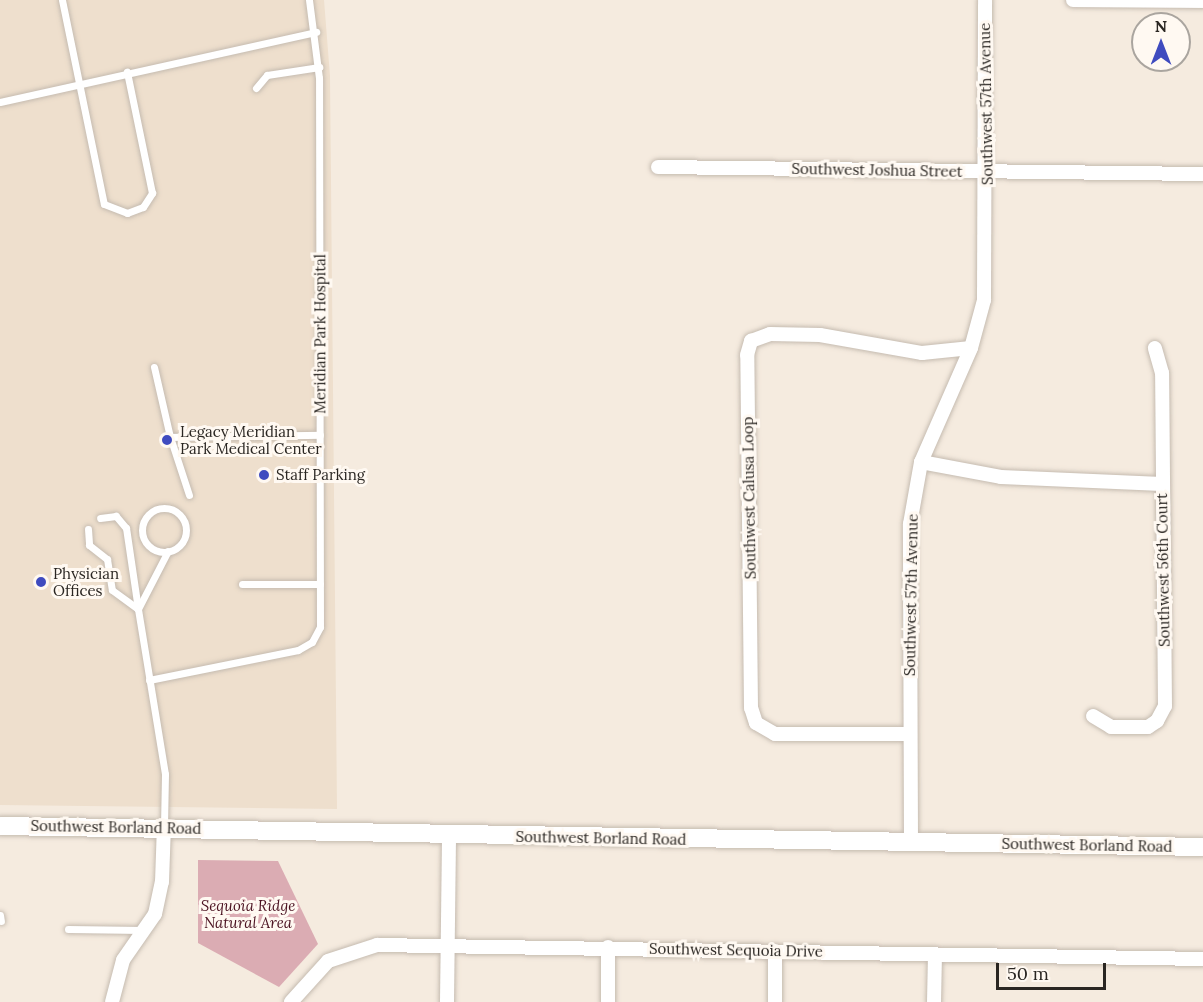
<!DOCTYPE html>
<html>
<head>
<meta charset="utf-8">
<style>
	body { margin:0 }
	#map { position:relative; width:1203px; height:1002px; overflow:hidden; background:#f5ebdf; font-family:Lora,serif }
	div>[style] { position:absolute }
	.built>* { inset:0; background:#eedfcd }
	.forest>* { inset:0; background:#dbacb3 }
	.roads { filter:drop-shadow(0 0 2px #c5bbb0) drop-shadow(0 0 2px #c5bbb0) }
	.service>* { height:7px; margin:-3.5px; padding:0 3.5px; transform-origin:3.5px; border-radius:3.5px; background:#fff }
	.service>.ring { margin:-3.5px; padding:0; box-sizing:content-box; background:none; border:7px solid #fff; border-radius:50% }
	.minor>* { height:14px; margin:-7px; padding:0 7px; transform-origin:7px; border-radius:7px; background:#fff }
	.secondary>* { height:18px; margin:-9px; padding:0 9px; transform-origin:9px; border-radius:9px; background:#fff }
	.dots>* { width:16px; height:16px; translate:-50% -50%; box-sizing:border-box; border:3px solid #fff9f2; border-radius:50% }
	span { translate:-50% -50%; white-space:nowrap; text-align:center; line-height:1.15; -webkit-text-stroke:6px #fff9f2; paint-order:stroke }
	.street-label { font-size:15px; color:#2a2622 }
	.poi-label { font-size:15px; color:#2a2622 }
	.left { translate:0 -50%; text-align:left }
	.park-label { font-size:15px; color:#4b1221; font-style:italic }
	.north { position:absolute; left:1131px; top:12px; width:60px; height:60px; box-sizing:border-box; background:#fff9f2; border:2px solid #aaa59f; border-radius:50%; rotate:0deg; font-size:16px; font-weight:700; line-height:24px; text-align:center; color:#2a2622 }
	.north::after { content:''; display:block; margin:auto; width:21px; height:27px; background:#3f4bbf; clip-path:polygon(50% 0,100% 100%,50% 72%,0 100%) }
	.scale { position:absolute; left:996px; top:963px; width:110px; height:27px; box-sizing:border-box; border:3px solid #2a2622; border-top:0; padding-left:8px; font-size:18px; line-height:21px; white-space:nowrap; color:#2a2622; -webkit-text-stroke:4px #fff9f2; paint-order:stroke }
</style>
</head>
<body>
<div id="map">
	<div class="built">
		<i style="clip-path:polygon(0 0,324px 0,330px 76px,337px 809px,0 805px)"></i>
	</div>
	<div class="forest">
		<i style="clip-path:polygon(198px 860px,278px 861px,318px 944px,279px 987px,198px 943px)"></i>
	</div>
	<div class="roads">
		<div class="service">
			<i style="left:62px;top:0;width:208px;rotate:78.4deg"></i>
			<i style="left:104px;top:204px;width:25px;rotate:21deg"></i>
			<i style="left:127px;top:213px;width:17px;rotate:-21deg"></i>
			<i style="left:143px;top:207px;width:17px;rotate:-57deg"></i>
			<i style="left:152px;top:193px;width:124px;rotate:-101.7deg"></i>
			<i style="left:256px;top:88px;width:17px;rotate:-50deg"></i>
			<i style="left:267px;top:75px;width:53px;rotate:-8.7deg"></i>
			<i style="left:0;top:102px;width:324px;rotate:-12.5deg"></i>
			<i style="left:154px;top:367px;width:72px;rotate:77.1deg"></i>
			<i style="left:189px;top:495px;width:61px;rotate:-108.1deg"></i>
			<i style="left:170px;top:437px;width:150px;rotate:-0.8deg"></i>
			<i class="ring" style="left:142px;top:508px;width:37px;height:37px"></i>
			<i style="left:88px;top:529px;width:16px;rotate:86deg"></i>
			<i style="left:89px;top:545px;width:23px;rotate:38deg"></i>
			<i style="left:107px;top:559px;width:31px;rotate:81deg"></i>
			<i style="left:112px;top:590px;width:32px;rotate:36deg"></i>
			<i style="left:138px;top:609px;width:82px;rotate:-98.4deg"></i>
			<i style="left:126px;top:528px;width:16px;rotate:-130deg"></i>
			<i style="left:116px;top:516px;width:16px;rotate:173deg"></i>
			<i style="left:242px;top:584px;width:78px"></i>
			<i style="left:149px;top:680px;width:152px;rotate:-11.4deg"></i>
			<i style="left:298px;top:650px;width:16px;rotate:-30deg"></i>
			<i style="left:312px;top:642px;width:17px;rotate:-62deg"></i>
			<i style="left:320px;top:627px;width:549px;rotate:-90.1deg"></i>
			<i style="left:319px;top:78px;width:79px;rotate:-97.3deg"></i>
			<i style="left:164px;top:826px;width:52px;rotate:-88.9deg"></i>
			<i style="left:165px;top:774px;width:167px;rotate:-99.3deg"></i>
			<i style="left:138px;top:609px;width:65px;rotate:-62.7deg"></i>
			<i style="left:0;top:915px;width:6px;rotate:81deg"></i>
			<i style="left:68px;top:929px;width:75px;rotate:0.8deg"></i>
		</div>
		<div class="minor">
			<i style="left:1073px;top:0;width:130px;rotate:0.4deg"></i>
			<i style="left:658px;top:167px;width:545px;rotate:0.74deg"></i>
			<i style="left:921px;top:462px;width:81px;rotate:10.6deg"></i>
			<i style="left:1001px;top:477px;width:161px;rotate:2.5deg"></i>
			<i style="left:1093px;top:716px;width:21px;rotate:31deg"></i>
			<i style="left:1111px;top:727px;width:37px"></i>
			<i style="left:1148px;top:727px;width:11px;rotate:-34deg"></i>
			<i style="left:1157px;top:721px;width:17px;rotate:-62deg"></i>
			<i style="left:1165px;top:706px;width:333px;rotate:-90.5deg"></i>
			<i style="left:1162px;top:373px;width:26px;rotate:-106deg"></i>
			<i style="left:908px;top:734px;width:133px;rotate:180deg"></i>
			<i style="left:775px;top:734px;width:22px;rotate:-150deg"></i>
			<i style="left:756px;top:723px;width:16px;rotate:-108deg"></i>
			<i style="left:751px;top:708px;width:353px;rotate:-90.6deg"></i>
			<i style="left:747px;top:355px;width:15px;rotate:-74deg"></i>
			<i style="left:751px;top:341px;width:20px;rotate:-20deg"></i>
			<i style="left:770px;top:334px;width:50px;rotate:1.1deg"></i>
			<i style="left:820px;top:335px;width:104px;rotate:10deg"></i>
			<i style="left:922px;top:353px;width:49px;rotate:-5.8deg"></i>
			<i style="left:911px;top:842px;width:318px;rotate:-90.2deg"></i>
			<i style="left:910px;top:524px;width:63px;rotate:-79.9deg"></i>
			<i style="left:921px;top:462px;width:124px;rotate:-66.3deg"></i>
			<i style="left:971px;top:348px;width:50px;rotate:-74.8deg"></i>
			<i style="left:984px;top:300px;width:300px;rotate:-89.8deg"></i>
			<i style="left:775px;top:951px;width:51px;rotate:90deg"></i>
			<i style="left:112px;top:1002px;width:43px;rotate:-75.3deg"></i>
			<i style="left:123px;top:960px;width:56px;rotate:-55.2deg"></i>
			<i style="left:155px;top:914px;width:33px;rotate:-78deg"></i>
			<i style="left:162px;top:882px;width:56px;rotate:-88deg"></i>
			<i style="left:291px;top:1002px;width:55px;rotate:-47.9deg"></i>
			<i style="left:328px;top:961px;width:52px;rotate:-18.1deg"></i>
			<i style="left:377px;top:945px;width:826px;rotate:0.97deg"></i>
			<i style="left:447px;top:1002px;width:167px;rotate:-89.3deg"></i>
			<i style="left:608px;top:1002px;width:55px;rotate:-90deg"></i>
			<i style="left:934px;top:1002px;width:47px;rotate:-88.8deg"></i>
		</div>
		<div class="secondary">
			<i style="left:0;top:826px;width:1203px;rotate:1deg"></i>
		</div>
	</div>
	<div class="dots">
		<i style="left:167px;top:440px;background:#3f4bbf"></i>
		<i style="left:264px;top:475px;background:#3f4bbf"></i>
		<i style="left:41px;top:582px;background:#3f4bbf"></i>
	</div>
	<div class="street-label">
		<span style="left:986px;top:104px;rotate:-91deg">Southwest 57th Avenue</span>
		<span style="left:877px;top:170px;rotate:1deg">Southwest Joshua Street</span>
		<span style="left:320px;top:334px;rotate:-90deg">Meridian Park Hospital</span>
		<span style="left:749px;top:498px;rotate:-91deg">Southwest Calusa Loop</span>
		<span style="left:1163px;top:570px;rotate:-91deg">Southwest 56th Court</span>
		<span style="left:911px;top:595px;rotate:-89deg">Southwest 57th Avenue</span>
		<span style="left:116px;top:827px;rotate:1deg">Southwest Borland Road</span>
		<span style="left:601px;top:838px;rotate:1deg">Southwest Borland Road</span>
		<span style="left:1087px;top:845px;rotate:1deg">Southwest Borland Road</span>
		<span style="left:736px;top:950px;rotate:1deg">Southwest Sequoia Drive</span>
	</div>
	<div class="poi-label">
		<span class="left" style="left:180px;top:440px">Legacy Meridian<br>Park Medical Center</span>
		<span class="left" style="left:276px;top:475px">Staff Parking</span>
		<span class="left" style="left:53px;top:582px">Physician<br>Offices</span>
	</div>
	<div class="park-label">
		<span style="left:248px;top:914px">Sequoia Ridge<br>Natural Area</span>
	</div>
	<div class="north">N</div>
	<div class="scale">50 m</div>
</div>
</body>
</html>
